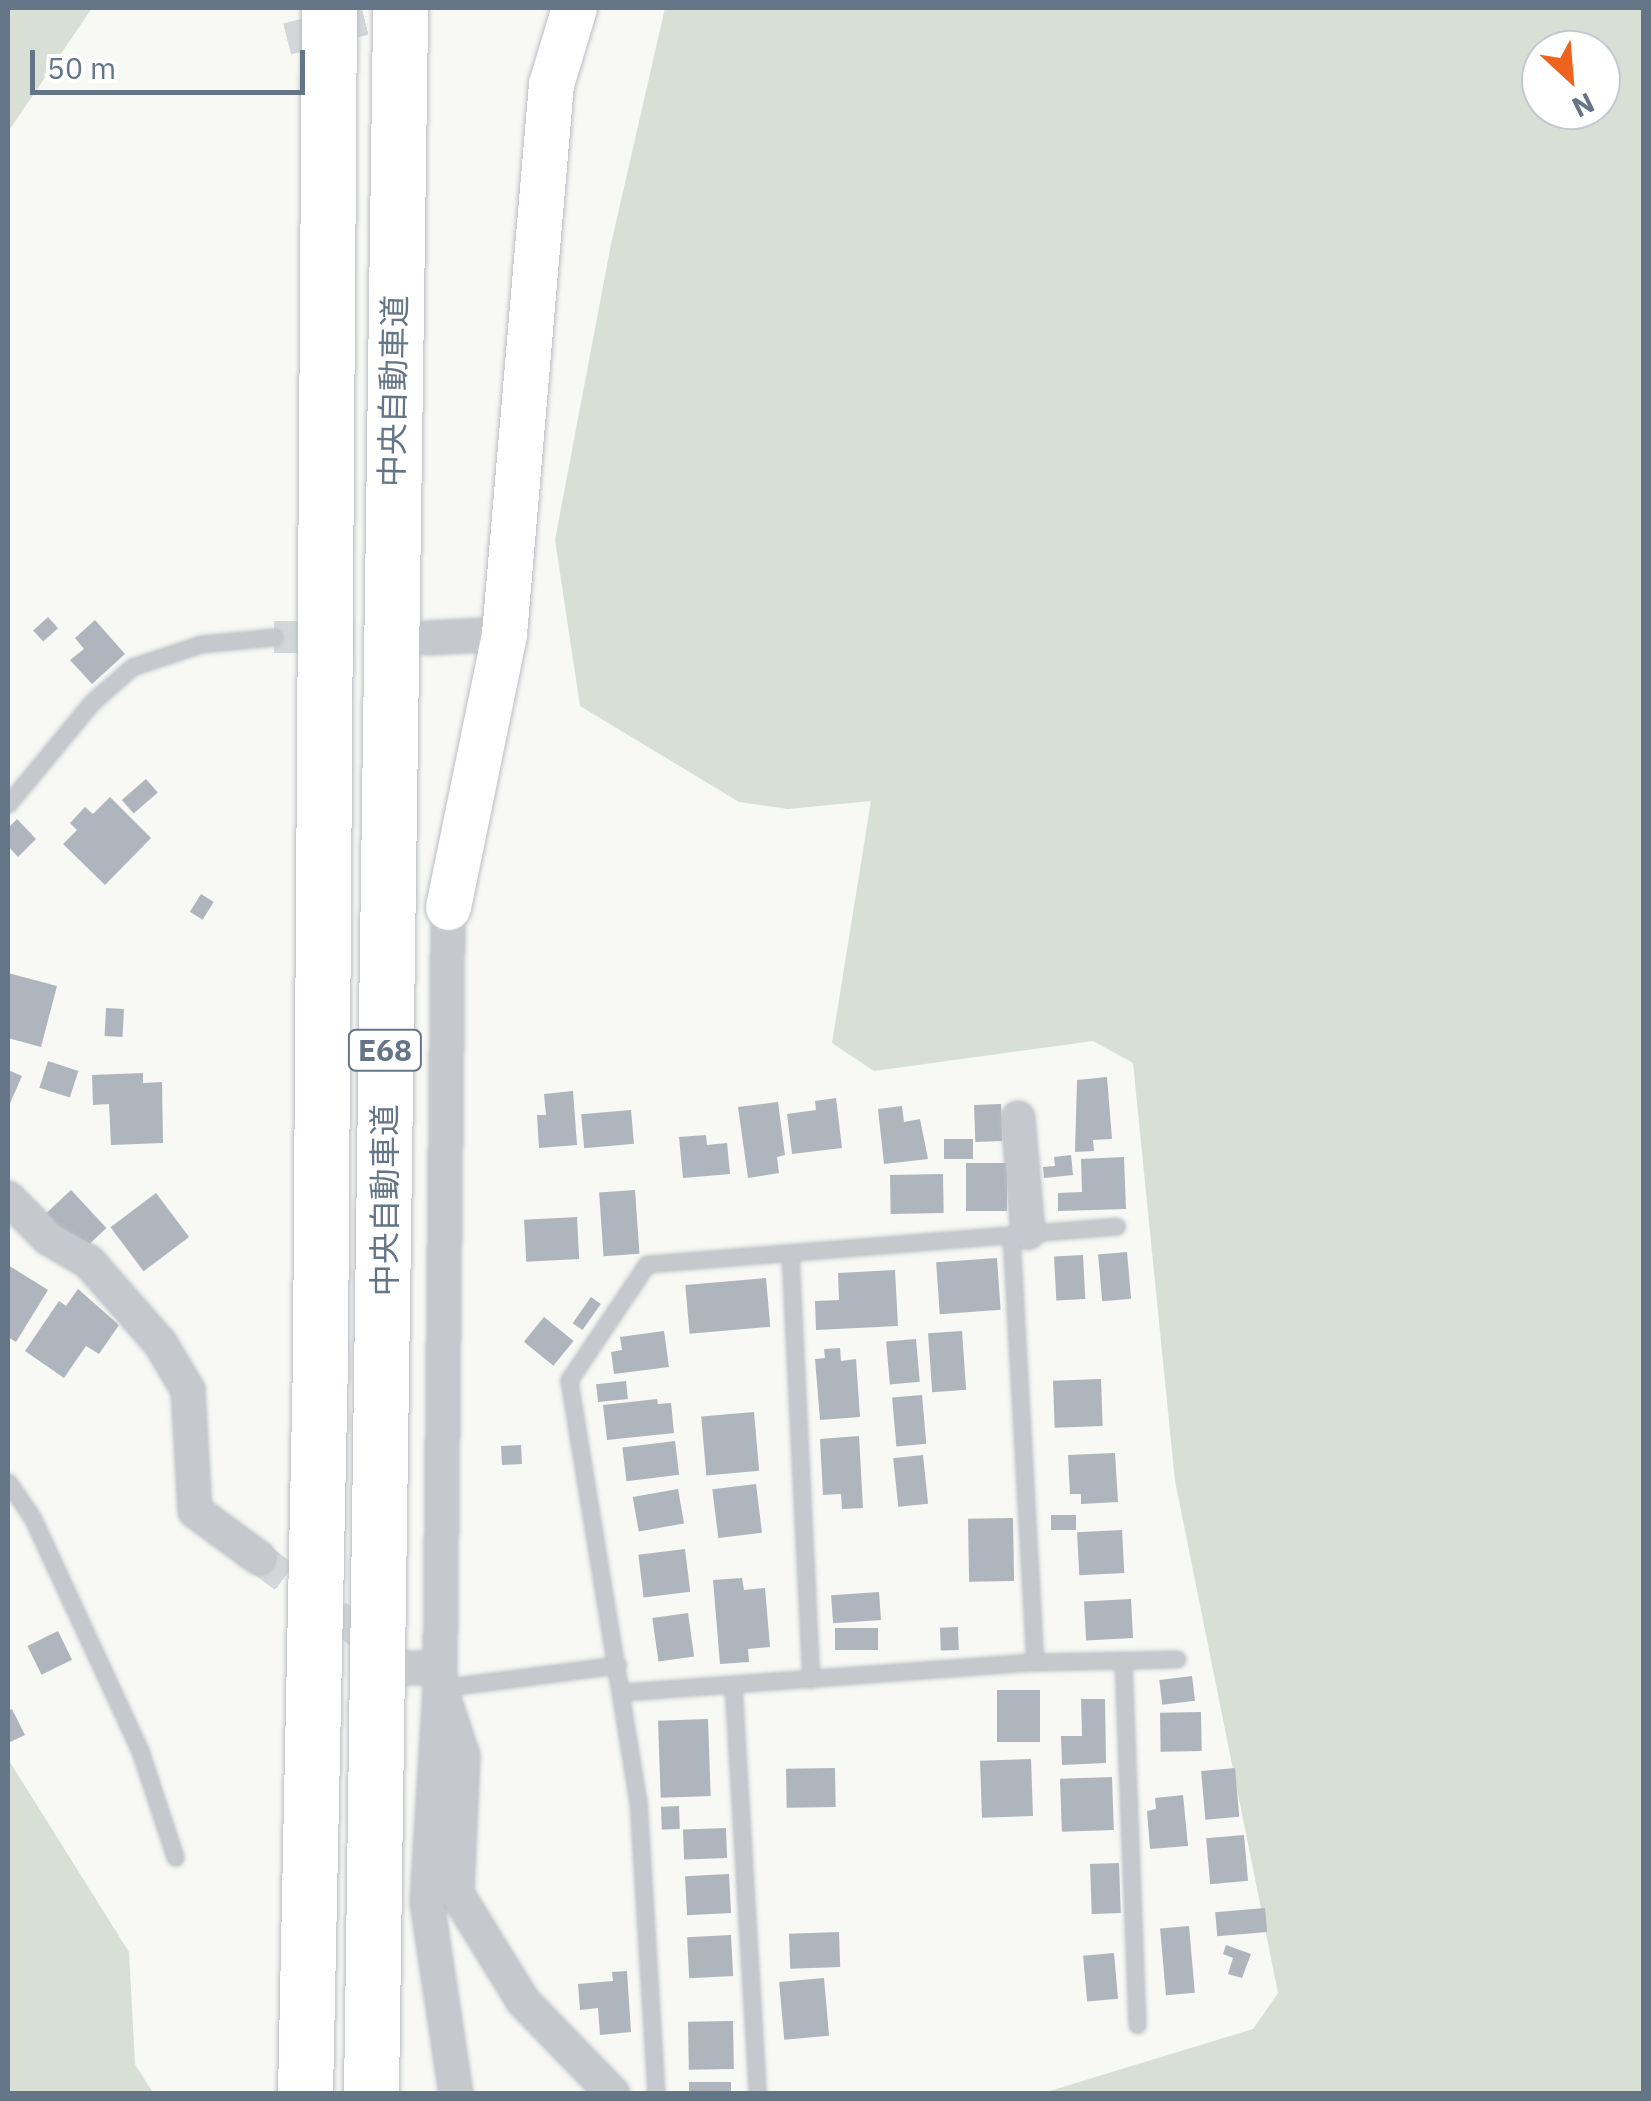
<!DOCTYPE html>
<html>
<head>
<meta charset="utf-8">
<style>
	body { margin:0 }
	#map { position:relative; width:1651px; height:2101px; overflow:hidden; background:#f8f8f5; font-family:"IBM Plex Sans","Noto Sans JP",sans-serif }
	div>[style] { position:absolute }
	.green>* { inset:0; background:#d8e0d6 }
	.building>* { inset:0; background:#aeb5bc; transform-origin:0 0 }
	.street-tunnel>* { height:32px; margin-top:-16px; transform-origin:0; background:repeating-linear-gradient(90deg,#d3d7da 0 32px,transparent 0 48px) }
	.roads { filter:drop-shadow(0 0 2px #b9bec3) drop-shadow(0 0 2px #b9bec3) }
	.lane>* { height:15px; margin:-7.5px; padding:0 7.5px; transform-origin:7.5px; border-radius:7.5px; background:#c5c8cd }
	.street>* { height:32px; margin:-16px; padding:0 16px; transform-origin:16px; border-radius:16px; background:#c5c8cd }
	.secondary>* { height:45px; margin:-22.5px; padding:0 22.5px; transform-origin:22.5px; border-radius:22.5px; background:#fff }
	.highway>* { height:55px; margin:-27.5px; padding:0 27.5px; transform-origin:27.5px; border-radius:27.5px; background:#fff }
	span { translate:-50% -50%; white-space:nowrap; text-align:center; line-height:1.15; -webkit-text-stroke:10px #fff; paint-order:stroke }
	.shield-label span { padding:2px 8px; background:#fff; border:2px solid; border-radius:8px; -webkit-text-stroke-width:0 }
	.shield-label { font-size:30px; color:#657588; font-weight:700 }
	.street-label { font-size:32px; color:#657588 }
	.frame { position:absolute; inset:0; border:10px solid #657588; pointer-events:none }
	.north { position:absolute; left:1521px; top:30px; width:100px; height:100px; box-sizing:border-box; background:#fff; border:2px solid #c1c8cf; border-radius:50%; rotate:154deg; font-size:28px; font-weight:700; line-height:40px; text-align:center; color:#657588 }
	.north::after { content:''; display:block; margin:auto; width:35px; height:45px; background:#ee641f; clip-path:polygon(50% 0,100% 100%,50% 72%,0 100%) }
	.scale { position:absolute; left:30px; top:50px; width:275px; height:45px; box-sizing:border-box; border:5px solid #657588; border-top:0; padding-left:12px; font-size:30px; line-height:35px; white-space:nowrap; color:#657588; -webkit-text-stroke:8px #fff; paint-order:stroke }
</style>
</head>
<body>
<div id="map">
	<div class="green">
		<i style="clip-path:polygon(8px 8px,92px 8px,8px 132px)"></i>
		<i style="clip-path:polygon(evenodd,665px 8px,1643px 8px,1643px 2093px,1043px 2093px,1253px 2029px,1278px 1993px,1175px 1481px,1133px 1063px,1093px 1041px,874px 1071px,832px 1043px,871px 801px,788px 809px,739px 802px,580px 706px,555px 540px,611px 244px,665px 8px,1541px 50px,1601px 50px,1601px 110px,1541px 110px,1541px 50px)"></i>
		<i style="clip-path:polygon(8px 1759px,129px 1952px,135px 2064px,153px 2093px,8px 2093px)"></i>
	</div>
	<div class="building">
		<i style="left:48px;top:617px;width:15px;height:20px;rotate:48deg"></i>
		<i style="clip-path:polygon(95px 620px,125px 654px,92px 684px,70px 660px,84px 649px,75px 638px)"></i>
		<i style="left:146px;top:779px;width:18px;height:32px;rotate:49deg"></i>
		<i style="clip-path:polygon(110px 797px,151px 838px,105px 885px,63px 844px,77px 830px,70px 823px,85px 807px,93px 814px)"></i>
		<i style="clip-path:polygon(17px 819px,36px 839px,18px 857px,8px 846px,8px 828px)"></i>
		<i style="left:201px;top:894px;width:15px;height:21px;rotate:32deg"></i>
		<i style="clip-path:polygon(8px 973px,57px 986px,41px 1047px,8px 1038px)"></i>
		<i style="left:106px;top:1008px;width:18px;height:28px;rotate:3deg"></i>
		<i style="left:48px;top:1061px;width:32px;height:28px;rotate:18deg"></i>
		<i style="clip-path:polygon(8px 1070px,22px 1076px,8px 1108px)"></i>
		<i style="clip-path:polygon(143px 1073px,143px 1083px,162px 1082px,163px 1143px,111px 1145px,109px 1104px,93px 1105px,92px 1075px)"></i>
		<i style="clip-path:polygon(1107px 1077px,1112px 1139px,1093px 1140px,1094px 1151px,1075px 1152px,1077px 1080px)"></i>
		<i style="clip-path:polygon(573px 1091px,577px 1145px,539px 1148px,537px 1115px,546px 1115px,544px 1094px)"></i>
		<i style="clip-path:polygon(836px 1098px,842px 1148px,792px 1154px,787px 1114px,816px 1110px,815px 1101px)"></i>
		<i style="clip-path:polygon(778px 1102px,785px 1155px,777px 1157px,779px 1173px,748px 1178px,738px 1107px)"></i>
		<i style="left:1001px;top:1104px;width:37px;height:27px;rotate:88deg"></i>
		<i style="clip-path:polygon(902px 1106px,904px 1122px,920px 1119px,928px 1159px,884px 1164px,878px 1109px)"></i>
		<i style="left:631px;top:1110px;width:34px;height:50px;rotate:85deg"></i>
		<i style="clip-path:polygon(706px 1135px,707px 1145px,727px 1143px,730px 1174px,683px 1178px,679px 1137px)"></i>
		<i style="left:973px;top:1139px;width:20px;height:29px;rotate:90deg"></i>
		<i style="clip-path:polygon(1071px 1155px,1073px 1175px,1044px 1178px,1043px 1167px,1055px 1166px,1054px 1157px)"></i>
		<i style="clip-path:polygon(1124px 1157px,1126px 1209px,1058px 1211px,1058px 1193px,1082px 1192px,1081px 1159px)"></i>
		<i style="left:966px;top:1163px;width:41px;height:48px"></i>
		<i style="left:943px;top:1174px;width:39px;height:53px;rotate:89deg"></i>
		<i style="left:71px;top:1190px;width:52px;height:34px;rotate:47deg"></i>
		<i style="left:635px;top:1190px;width:64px;height:36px;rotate:86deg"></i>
		<i style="left:156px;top:1193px;width:55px;height:57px;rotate:53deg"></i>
		<i style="left:577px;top:1217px;width:42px;height:53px;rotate:87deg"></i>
		<i style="left:1127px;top:1252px;width:47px;height:29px;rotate:85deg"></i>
		<i style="left:1083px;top:1255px;width:44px;height:29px;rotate:87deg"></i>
		<i style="left:997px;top:1258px;width:52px;height:61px;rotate:86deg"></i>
		<i style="clip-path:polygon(8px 1265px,48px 1290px,16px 1342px,8px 1337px)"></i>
		<i style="clip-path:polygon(895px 1270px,898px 1326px,816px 1330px,815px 1301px,839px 1300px,838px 1273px)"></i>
		<i style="left:766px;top:1278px;width:49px;height:81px;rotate:85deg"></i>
		<i style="clip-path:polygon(78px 1289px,119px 1325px,99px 1354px,86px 1346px,64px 1378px,25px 1351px,59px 1301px,66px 1306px)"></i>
		<i style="left:591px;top:1297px;width:12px;height:32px;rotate:35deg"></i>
		<i style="left:544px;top:1317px;width:38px;height:32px;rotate:39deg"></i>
		<i style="clip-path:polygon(664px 1331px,669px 1367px,614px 1374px,611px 1352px,622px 1350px,620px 1337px)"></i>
		<i style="left:962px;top:1331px;width:59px;height:34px;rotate:86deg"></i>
		<i style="left:916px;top:1339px;width:43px;height:30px;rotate:85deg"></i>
		<i style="clip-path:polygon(840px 1348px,841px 1361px,856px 1359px,860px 1417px,820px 1420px,815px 1359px,825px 1358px,824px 1349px)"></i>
		<i style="left:1101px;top:1379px;width:47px;height:48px;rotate:88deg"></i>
		<i style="left:626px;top:1381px;width:18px;height:30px;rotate:84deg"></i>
		<i style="left:922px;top:1395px;width:49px;height:30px;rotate:85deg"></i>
		<i style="clip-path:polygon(657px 1399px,658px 1404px,671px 1403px,674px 1433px,607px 1440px,603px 1405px)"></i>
		<i style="left:754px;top:1412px;width:59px;height:53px;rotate:85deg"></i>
		<i style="clip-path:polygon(859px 1436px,863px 1508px,842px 1509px,841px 1494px,823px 1495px,820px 1439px)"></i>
		<i style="left:675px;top:1441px;width:34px;height:53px;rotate:83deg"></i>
		<i style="left:521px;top:1445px;width:19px;height:20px;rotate:87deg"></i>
		<i style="clip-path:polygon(1115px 1453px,1118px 1502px,1081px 1504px,1081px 1494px,1070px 1494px,1068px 1455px)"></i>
		<i style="left:923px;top:1455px;width:49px;height:30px;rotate:84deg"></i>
		<i style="left:756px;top:1484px;width:49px;height:44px;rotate:83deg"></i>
		<i style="left:678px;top:1489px;width:35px;height:46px;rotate:80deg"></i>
		<i style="left:1076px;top:1515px;width:15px;height:25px;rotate:90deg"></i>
		<i style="left:1013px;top:1518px;width:63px;height:45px;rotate:89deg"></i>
		<i style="left:1122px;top:1530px;width:43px;height:45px;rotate:87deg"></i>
		<i style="left:685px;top:1549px;width:43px;height:47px;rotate:83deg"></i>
		<i style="clip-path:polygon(742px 1578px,744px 1590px,765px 1588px,770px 1647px,748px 1649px,749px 1662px,720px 1664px,713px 1580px)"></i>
		<i style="left:879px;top:1592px;width:28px;height:48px;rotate:86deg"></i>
		<i style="left:1131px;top:1599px;width:39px;height:47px;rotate:87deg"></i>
		<i style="left:688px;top:1613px;width:44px;height:36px;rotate:82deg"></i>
		<i style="left:958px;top:1627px;width:23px;height:18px;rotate:88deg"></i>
		<i style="left:878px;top:1628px;width:22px;height:43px;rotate:90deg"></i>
		<i style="left:58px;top:1631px;width:32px;height:34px;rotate:64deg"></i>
		<i style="left:1192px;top:1676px;width:25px;height:33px;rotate:83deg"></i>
		<i style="left:997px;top:1690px;width:43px;height:52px"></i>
		<i style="clip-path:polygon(1081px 1699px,1105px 1699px,1106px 1763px,1062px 1765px,1061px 1736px,1082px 1736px)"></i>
		<i style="clip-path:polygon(12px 1709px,25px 1735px,8px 1743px,8px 1711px)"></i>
		<i style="left:1201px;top:1712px;width:39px;height:41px;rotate:89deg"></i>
		<i style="left:708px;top:1719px;width:77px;height:50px;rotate:88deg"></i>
		<i style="left:1031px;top:1759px;width:57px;height:51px;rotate:88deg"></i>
		<i style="left:835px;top:1768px;width:39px;height:49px;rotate:89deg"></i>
		<i style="left:1235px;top:1768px;width:49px;height:34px;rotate:85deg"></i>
		<i style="left:1112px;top:1777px;width:53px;height:52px;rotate:88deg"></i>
		<i style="clip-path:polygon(1183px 1795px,1188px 1846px,1150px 1849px,1147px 1811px,1156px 1809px,1155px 1798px)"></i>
		<i style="left:679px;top:1806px;width:23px;height:18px;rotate:88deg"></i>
		<i style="left:726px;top:1828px;width:30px;height:43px;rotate:88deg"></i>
		<i style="left:1244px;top:1835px;width:46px;height:38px;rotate:85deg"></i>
		<i style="left:1119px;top:1863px;width:50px;height:29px;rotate:88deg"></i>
		<i style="left:729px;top:1874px;width:39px;height:44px;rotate:87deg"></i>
		<i style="left:1265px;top:1908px;width:24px;height:50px;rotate:85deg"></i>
		<i style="left:1189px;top:1926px;width:67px;height:29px;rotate:85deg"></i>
		<i style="left:839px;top:1932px;width:35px;height:50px;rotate:88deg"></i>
		<i style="left:731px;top:1935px;width:41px;height:44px;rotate:87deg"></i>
		<i style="clip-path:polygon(1226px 1945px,1251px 1954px,1242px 1978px,1228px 1974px,1233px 1958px,1223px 1954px)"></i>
		<i style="left:1114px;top:1953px;width:46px;height:31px;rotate:85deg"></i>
		<i style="clip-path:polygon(627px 1971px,631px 2032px,600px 2035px,598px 2008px,580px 2010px,578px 1984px,613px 1981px,612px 1972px)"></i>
		<i style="left:824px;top:1978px;width:58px;height:45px;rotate:85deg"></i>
		<i style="left:733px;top:2021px;width:48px;height:45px;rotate:89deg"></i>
		<i style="left:731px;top:2082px;width:12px;height:42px;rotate:90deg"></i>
	</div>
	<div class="street-tunnel">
		<i style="left:287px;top:39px;width:125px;rotate:-14.4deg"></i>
		<i style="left:274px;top:637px;width:134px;rotate:0.4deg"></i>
		<i style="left:259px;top:1558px;width:156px;rotate:36.6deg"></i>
	</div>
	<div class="roads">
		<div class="lane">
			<i style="left:8px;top:804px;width:132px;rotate:-50.5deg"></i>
			<i style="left:92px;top:702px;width:53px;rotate:-41.2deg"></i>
			<i style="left:132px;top:667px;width:73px;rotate:-18.4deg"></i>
			<i style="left:201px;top:644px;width:73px;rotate:-5.5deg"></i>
			<i style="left:1011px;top:1235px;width:428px;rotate:86.8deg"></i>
			<i style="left:790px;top:1253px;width:427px;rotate:87.2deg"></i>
			<i style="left:8px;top:1482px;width:42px;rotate:55.6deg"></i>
			<i style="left:32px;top:1517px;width:258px;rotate:65.2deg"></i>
			<i style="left:140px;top:1751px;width:112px;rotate:71.7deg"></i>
			<i style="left:1123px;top:1660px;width:365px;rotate:87.8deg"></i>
			<i style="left:733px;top:1684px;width:411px;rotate:86.6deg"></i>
			<i style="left:440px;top:1688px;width:179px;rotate:-7.4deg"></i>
			<i style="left:624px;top:1692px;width:412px;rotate:-4.2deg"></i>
			<i style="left:1035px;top:1662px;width:142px;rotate:-1.2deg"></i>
			<i style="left:656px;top:2094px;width:293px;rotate:-93.5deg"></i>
			<i style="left:638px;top:1802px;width:428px;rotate:-99.3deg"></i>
			<i style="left:569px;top:1380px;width:140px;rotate:-56.1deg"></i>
			<i style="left:647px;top:1264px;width:471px;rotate:-4.6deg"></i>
		</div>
		<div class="street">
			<i style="left:428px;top:638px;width:76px;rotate:-3deg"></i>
			<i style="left:448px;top:907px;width:781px;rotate:90.59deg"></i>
			<i style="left:440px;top:1688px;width:214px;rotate:93.5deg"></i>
			<i style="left:427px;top:1902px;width:194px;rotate:81.4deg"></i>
			<i style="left:1018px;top:1118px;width:115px;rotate:85deg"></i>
			<i style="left:8px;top:1198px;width:57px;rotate:45deg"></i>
			<i style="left:48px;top:1238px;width:48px;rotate:30.3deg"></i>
			<i style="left:89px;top:1262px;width:108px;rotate:48.8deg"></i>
			<i style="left:160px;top:1343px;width:55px;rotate:59.2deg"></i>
			<i style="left:188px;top:1390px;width:121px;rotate:86.7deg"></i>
			<i style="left:195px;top:1511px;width:79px;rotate:36.3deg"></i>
			<i style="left:407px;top:1668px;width:33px"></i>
			<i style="left:445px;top:1702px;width:57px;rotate:71.6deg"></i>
			<i style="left:463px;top:1756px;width:138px;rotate:92.5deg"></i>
			<i style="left:457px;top:1894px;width:126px;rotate:58.3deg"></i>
			<i style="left:523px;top:2001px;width:129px;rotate:45.9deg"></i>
		</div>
		<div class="secondary">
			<i style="left:448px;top:907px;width:279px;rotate:-78.4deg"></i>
			<i style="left:504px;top:634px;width:552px;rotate:-85.12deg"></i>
			<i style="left:551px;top:84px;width:79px;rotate:-73.2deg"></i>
		</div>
		<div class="highway">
			<i style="left:305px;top:2094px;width:737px;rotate:-88.83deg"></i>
			<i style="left:320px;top:1357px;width:1349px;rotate:-89.62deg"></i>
			<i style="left:371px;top:2094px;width:2086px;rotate:-89.2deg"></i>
		</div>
	</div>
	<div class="shield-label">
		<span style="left:385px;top:1050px">E68</span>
	</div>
	<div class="street-label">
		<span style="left:393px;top:391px;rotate:-89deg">中央自動車道</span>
		<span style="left:384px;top:1200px;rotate:-90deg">中央自動車道</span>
	</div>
	<div class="frame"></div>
	<div class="north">N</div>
	<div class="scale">50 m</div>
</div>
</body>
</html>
